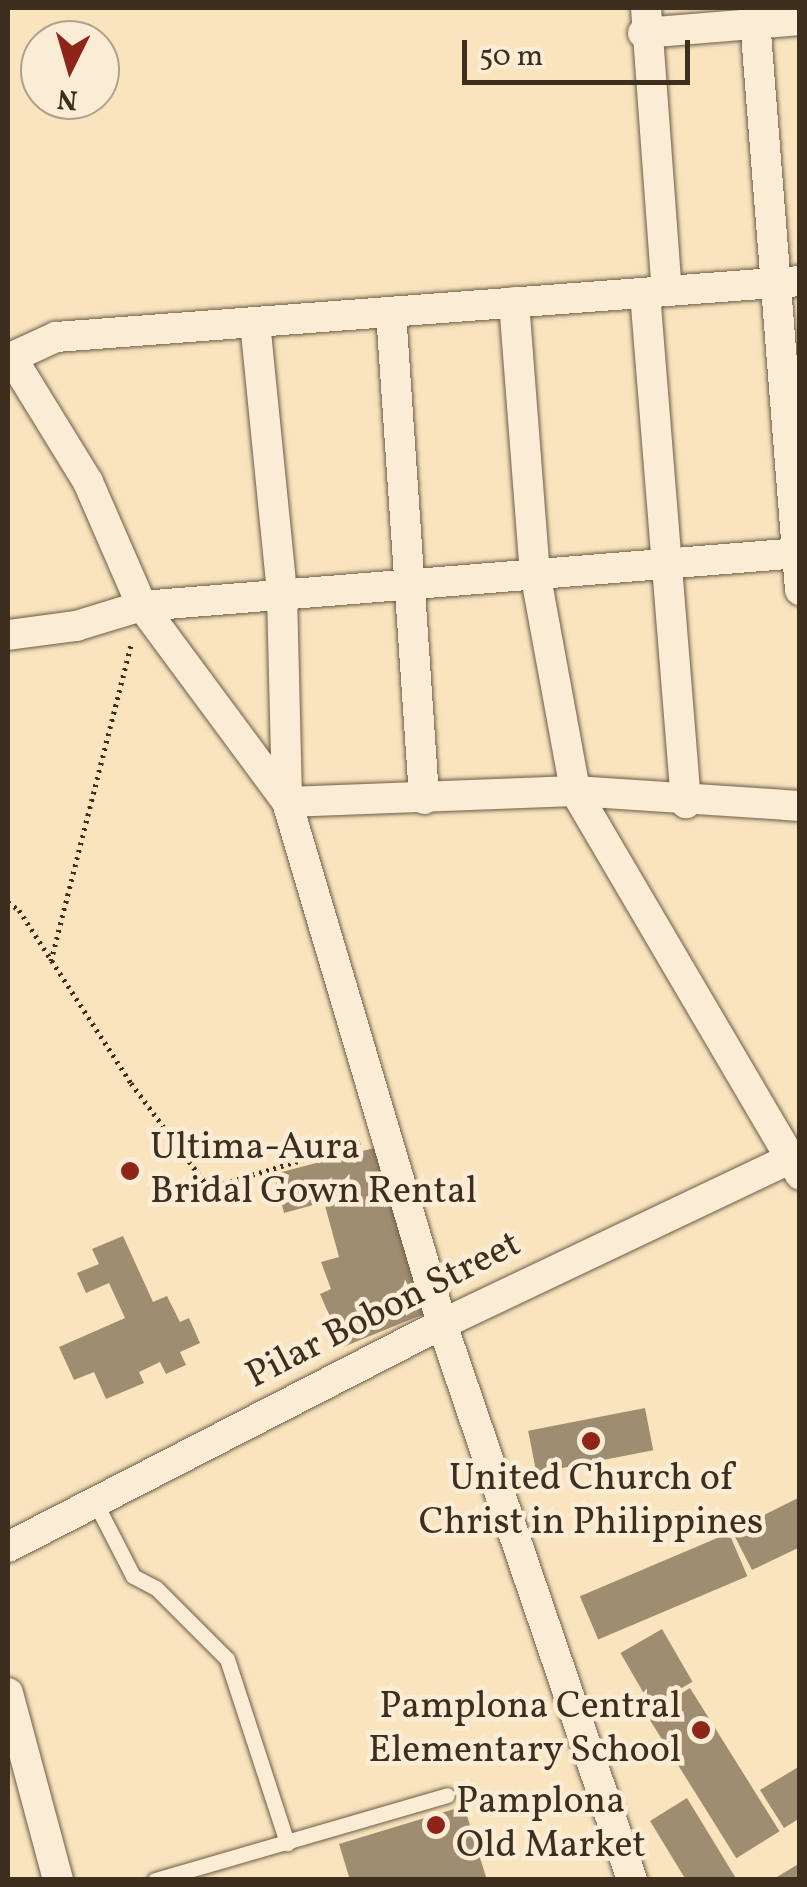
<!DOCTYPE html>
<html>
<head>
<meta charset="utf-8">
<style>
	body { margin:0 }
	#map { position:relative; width:807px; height:1887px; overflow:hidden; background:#f9e4be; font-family:Vollkorn,serif }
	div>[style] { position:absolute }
	.building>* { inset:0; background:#9f8d71; transform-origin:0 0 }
	.path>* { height:5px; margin-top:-2.5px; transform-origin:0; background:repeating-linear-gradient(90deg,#3d2e1e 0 2.5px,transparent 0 7.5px) }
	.roads { filter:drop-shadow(0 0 2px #6c5c46) drop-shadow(0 0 2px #6c5c46) }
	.lane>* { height:15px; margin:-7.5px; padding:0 7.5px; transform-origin:7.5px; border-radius:7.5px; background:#fbedd5 }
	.street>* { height:30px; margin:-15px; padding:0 15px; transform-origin:15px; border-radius:15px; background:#fbedd5 }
	.dots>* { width:28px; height:28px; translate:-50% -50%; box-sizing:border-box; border:5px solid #fbedd5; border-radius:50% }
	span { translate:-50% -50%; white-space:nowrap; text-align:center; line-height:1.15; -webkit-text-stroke:9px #fbedd5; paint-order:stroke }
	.poi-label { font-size:38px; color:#3d2e1e }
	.left { translate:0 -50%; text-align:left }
	.right { translate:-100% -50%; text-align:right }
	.street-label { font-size:38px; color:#3d2e1e }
	.frame { position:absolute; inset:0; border:10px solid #3d2e1e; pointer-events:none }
	.north { position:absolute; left:20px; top:20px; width:100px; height:100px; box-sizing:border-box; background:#fbedd5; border:2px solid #afa18c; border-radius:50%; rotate:185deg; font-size:28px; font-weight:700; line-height:40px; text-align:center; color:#3d2e1e }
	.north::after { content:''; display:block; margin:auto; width:35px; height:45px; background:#8f2418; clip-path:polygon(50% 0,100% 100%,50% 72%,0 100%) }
	.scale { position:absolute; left:462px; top:40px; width:228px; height:45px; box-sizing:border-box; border:5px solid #3d2e1e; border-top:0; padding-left:12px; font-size:30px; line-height:35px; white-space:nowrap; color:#3d2e1e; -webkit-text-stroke:8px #fbedd5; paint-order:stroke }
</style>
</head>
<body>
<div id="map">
	<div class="building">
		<i style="clip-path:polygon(374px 1148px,424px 1314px,343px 1347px,320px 1294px,331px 1289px,321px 1262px,339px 1257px,324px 1202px,284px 1213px,274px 1174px)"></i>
		<i style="clip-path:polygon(123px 1236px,153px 1302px,167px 1296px,180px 1322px,189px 1318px,200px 1343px,180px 1352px,186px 1365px,166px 1374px,160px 1362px,139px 1372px,144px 1383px,106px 1399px,94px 1372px,74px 1380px,59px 1347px,125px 1318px,109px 1283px,86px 1293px,77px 1273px,99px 1264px,92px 1249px)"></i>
		<i style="left:645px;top:1408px;width:43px;height:119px;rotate:79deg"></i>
		<i style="clip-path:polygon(800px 1497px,800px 1547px,752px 1570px,732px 1531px)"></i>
		<i style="left:729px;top:1533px;width:47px;height:162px;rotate:67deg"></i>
		<i style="left:662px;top:1629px;width:61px;height:48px;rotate:60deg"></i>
		<i style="left:690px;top:1688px;width:169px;height:51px;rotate:58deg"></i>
		<i style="clip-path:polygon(800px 1766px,800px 1818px,784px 1828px,760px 1790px)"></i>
		<i style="clip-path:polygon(687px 1798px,737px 1880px,686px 1880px,650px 1821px)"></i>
		<i style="clip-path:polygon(464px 1806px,487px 1880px,350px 1880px,339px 1844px)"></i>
		<i style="clip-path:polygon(800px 1863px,800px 1880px,772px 1880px)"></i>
	</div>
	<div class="path">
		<i style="left:8px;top:902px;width:14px;rotate:36deg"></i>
		<i style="left:19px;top:910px;width:206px;rotate:57.1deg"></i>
		<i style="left:131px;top:1083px;width:131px;rotate:53.4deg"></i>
		<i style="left:209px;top:1188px;width:158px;rotate:-16.9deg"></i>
		<i style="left:51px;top:961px;width:329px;rotate:-75.8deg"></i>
	</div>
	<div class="roads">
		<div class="lane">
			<i style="left:96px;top:1504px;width:81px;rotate:62.8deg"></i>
			<i style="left:133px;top:1576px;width:26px;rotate:28deg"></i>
			<i style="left:156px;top:1588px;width:100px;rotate:45deg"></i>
			<i style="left:227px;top:1659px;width:194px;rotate:71.9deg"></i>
			<i style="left:155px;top:1880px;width:304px;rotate:-16.2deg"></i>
		</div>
		<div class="street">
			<i style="left:646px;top:8px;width:284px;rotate:85.8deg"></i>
			<i style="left:754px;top:8px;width:584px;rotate:85.48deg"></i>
			<i style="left:643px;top:33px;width:158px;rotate:-4.7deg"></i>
			<i style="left:645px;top:293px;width:512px;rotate:85.4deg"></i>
			<i style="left:514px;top:302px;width:271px;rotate:85.6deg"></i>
			<i style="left:535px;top:572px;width:223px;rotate:79.6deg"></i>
			<i style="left:575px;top:791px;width:445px;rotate:59.6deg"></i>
			<i style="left:391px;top:312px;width:488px;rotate:86.1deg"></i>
			<i style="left:255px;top:322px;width:273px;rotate:84.3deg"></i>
			<i style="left:282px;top:594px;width:208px;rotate:88.6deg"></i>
			<i style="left:287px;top:802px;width:288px;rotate:-2.2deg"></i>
			<i style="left:575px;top:791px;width:225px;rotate:3.8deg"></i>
			<i style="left:8px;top:359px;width:53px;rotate:-24.6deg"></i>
			<i style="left:56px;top:337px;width:746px;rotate:-4.3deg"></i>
			<i style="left:13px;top:360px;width:143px;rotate:58.4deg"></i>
			<i style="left:88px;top:482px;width:135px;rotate:66.5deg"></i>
			<i style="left:142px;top:606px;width:244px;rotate:53.5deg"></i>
			<i style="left:287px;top:802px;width:545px;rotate:73.46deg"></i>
			<i style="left:442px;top:1324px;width:588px;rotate:71.13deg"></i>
			<i style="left:8px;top:635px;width:69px;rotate:-7.5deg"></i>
			<i style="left:76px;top:626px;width:69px;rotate:-16.9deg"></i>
			<i style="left:142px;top:606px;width:660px;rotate:-4.61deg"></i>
			<i style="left:8px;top:1547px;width:488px;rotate:-27.2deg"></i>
			<i style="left:442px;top:1324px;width:396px;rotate:-25.4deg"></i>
			<i style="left:8px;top:1693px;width:194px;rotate:75deg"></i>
		</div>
	</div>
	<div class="dots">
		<i style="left:130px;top:1171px;background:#8f2418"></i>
		<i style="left:591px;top:1441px;background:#8f2418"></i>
		<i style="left:701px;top:1730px;background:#8f2418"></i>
		<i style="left:436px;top:1825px;background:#8f2418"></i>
	</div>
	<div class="poi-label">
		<span class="left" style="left:150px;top:1171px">Ultima-Aura<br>Bridal Gown Rental</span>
		<span style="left:591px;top:1502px">United Church of<br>Christ in Philippines</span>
		<span class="right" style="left:681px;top:1730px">Pamplona Central<br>Elementary School</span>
		<span class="left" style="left:456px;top:1825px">Pamplona<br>Old Market</span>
	</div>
	<div class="street-label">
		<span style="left:384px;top:1311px;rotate:-27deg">Pilar Bobon Street</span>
	</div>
	<div class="frame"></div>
	<div class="north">N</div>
	<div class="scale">50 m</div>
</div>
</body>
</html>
